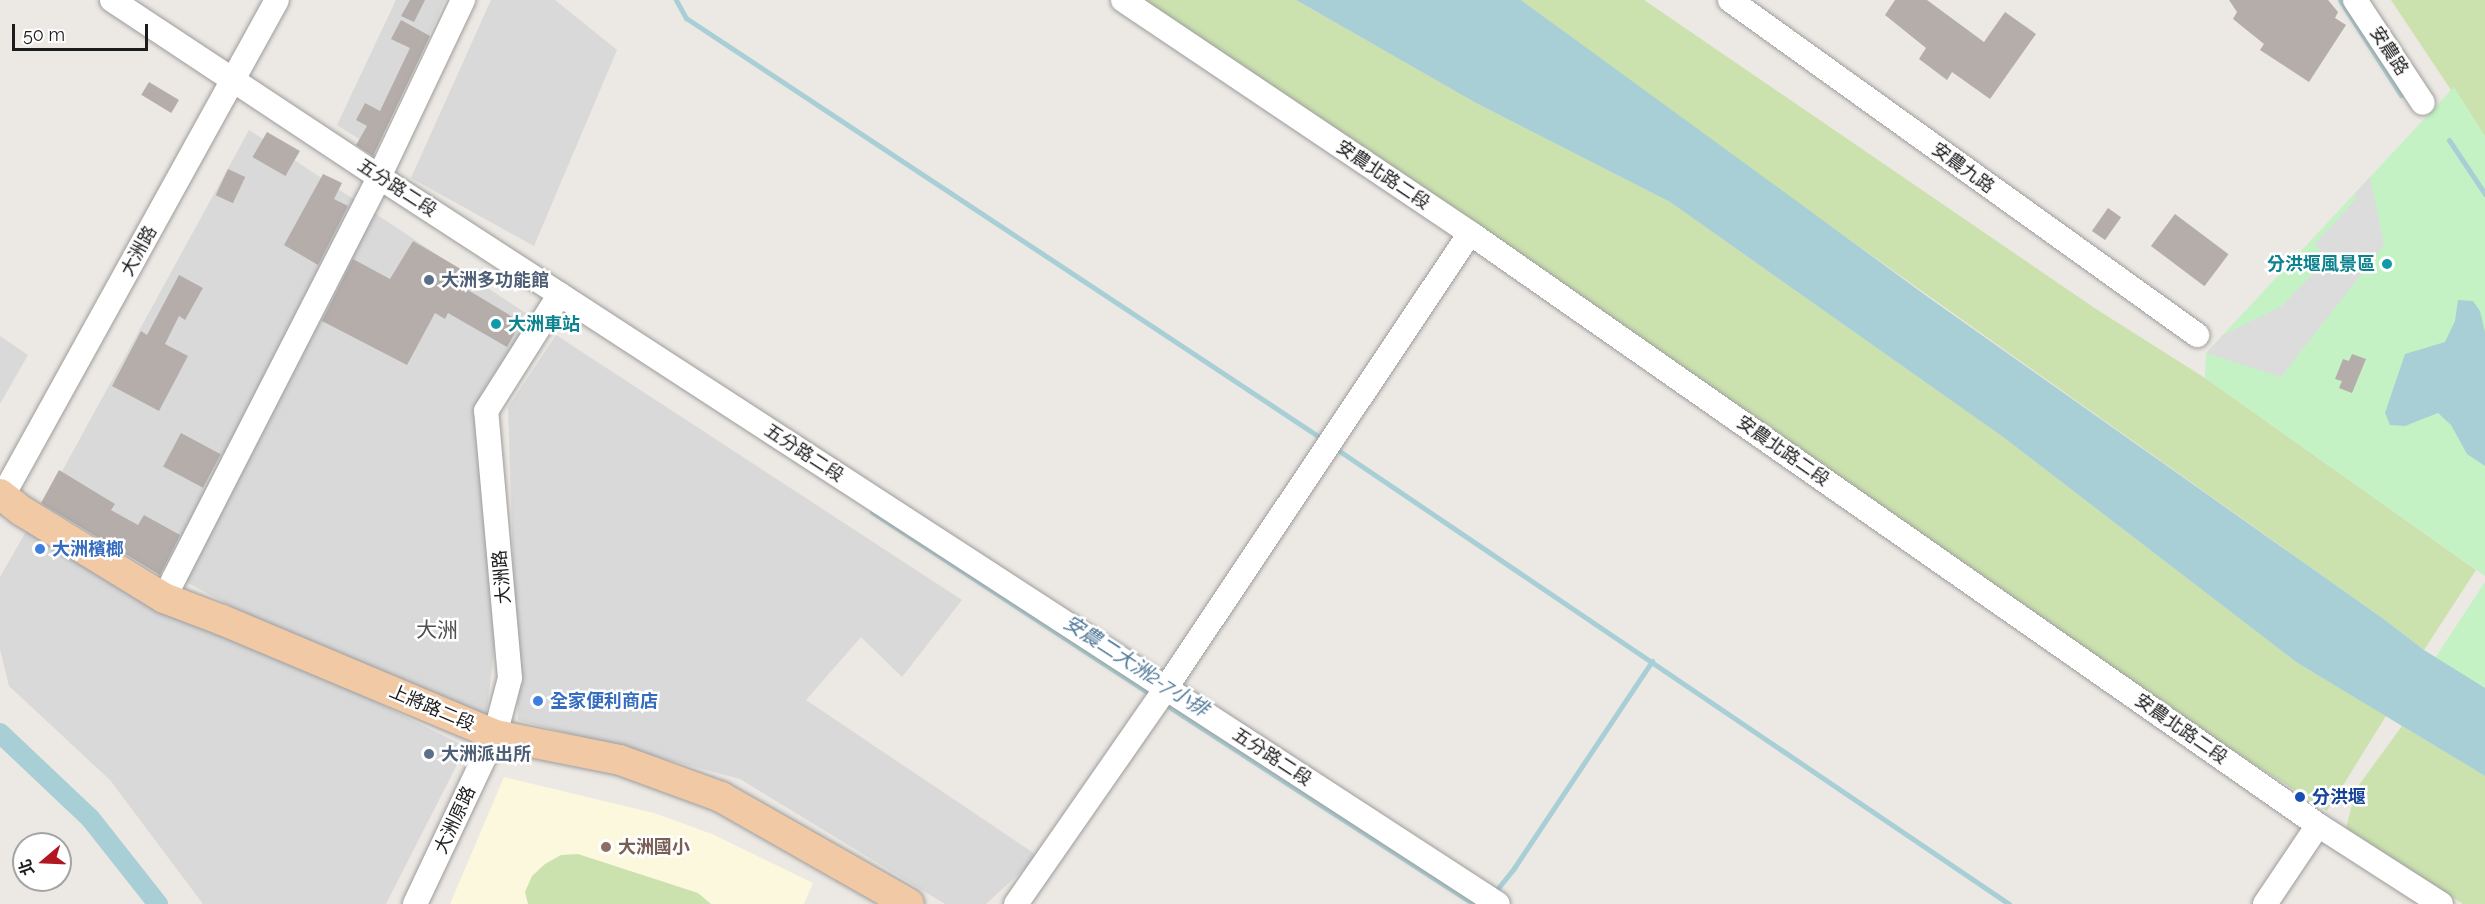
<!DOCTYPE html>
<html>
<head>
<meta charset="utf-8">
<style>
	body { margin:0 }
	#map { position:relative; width:2485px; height:904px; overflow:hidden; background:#ece8e3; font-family:Raleway,"Noto Sans TC",sans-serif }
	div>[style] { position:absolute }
	.residential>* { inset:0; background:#dad9d9 }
	.education>* { inset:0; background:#fbf8de }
	.grass>* { inset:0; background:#cbe1ae }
	.park>* { inset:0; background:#c4f2c4 }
	.parking>* { inset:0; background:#dcdcdc }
	.water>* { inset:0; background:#a8cfd5 }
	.stream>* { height:5px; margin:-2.5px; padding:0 2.5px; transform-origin:2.5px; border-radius:2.5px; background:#a8cfd5 }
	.canal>* { height:20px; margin:-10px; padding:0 10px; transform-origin:10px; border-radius:10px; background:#a8cfd5 }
	.building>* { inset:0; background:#b5ada9; transform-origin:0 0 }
	.roads { filter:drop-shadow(0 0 2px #9d9d9d) drop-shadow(0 0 2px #9d9d9d) }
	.minor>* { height:24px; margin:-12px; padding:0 12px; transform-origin:12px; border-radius:12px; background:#fff }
	.major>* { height:30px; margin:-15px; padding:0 15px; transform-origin:15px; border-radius:15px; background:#f1c9a4 }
	.dots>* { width:16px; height:16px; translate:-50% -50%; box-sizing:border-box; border:3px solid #fff; border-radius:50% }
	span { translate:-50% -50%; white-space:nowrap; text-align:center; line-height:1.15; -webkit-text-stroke:5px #fff; paint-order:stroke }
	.street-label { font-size:18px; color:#1c1c1c }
	.culture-label { font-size:18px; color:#0d838f; font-weight:700 }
	.right { translate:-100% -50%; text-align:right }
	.left { translate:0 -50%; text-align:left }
	.service-label { font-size:18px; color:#4e5e75; font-weight:700 }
	.shop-label { font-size:18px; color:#366cbe; font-weight:700 }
	.transit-label { font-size:18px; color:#164399; font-weight:700 }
	.education-label { font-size:18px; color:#785e54; font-weight:700 }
	.water-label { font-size:20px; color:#517a99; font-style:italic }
	.quarter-label { font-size:21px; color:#4f4f4f }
	.north { position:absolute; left:12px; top:832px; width:60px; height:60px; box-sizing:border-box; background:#fff; border:2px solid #a4a4a4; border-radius:50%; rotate:251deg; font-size:16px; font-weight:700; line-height:24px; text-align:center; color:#1c1c1c }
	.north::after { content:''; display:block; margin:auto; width:21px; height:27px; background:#b21623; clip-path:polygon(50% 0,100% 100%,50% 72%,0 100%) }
	.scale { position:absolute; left:12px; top:24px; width:136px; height:27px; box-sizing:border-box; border:3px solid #1c1c1c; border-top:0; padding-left:8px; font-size:18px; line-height:21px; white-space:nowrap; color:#1c1c1c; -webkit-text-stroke:4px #fff; paint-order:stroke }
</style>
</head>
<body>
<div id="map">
	<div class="residential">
		<i style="clip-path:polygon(396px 0,445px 0,376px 150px,337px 125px)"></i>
		<i style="clip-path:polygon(491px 0,555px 0,617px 50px,534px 246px,411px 178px)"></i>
		<i style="clip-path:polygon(249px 130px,533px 318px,475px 421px,495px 644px,486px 716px,252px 617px,43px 506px)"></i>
		<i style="clip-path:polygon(556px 335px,962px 600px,902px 677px,861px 637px,806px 700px,1038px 856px,986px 904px,945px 904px,740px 779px,518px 720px,508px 407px)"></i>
		<i style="clip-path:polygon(0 336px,28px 355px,0 404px)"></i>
		<i style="clip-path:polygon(28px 528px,466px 747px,386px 904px,203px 904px,110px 780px,9px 686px,0 649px,0 577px)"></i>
	</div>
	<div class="education">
		<i style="clip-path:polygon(504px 777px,654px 813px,712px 834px,813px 883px,804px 904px,450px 904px)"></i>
	</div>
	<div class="grass">
		<i style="clip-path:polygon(1142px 0,1296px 0,1476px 103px,1670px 202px,2003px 437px,2296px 662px,2386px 716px,2327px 811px,2147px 695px)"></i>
		<i style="clip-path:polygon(1521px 0,1644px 0,2096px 309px,2205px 378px,2476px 570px,2424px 650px,2385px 620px,1722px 149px)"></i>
		<i style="clip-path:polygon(2391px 0,2485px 0,2485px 141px)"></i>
		<i style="clip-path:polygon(2402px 726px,2485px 776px,2485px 904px,2463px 904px,2346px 828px,2352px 805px,2348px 800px)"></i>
		<i style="clip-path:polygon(578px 854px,698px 893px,711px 904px,528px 904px,525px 892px,532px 876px,545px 864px,561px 855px)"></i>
	</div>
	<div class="park">
		<i style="clip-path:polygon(2454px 87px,2485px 136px,2485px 576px,2205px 378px,2206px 353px)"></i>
		<i style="clip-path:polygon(2485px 582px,2485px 688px,2435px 658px)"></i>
	</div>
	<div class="parking">
		<i style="clip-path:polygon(2370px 177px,2384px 245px,2281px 377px,2206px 353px,2223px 335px,2282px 306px,2326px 260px,2315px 244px,2356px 199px,2355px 193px)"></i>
	</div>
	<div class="water">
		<i style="clip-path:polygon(1296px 0,1521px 0,1928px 297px,2385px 620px,2424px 650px,2485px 688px,2485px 776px,2296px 662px,2003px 437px,1670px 202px,1476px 103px)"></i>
		<i style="clip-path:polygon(2458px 300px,2473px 301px,2480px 311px,2485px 332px,2485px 466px,2467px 454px,2451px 425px,2438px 413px,2405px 426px,2390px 425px,2385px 413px,2405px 354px,2445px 342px,2455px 321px)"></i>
	</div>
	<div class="stream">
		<i style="left:676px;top:0;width:21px;rotate:61deg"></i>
		<i style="left:686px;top:18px;width:761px;rotate:33.48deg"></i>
		<i style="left:2340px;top:0;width:113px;rotate:57.3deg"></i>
		<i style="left:2449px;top:140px;width:65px;rotate:56.3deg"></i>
		<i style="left:1335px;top:448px;width:814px;rotate:34.08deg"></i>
		<i style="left:872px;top:512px;width:336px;rotate:33.2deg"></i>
		<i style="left:1163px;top:703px;width:370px;rotate:32.9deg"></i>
		<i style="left:1494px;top:893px;width:32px;rotate:-51deg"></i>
		<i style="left:1514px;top:868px;width:249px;rotate:-56.3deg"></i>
	</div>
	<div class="canal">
		<i style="left:0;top:733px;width:124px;rotate:43.4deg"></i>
		<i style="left:90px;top:818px;width:110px;rotate:51.7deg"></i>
	</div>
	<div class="building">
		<i style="clip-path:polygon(410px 0,425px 0,414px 22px,401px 16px)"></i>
		<i style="clip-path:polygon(1895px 0,1927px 0,1984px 42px,2005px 12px,2036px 34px,1990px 99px,1952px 72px,1947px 80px,1919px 59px,1926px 48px,1885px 15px)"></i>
		<i style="clip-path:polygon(2229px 0,2328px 0,2338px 12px,2335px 18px,2346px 25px,2309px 82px,2260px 50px,2264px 44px,2233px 19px,2237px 12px)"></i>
		<i style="clip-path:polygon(401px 20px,430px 36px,373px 156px,356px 145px,367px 126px,356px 120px,365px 103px,380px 111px,410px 48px,391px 39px)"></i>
		<i style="left:149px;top:82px;width:35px;height:15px;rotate:31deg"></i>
		<i style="left:267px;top:132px;width:38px;height:29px;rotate:30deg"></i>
		<i style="left:228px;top:169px;width:19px;height:29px;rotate:25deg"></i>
		<i style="clip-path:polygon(323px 174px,342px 183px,334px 199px,348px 206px,318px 265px,284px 245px)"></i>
		<i style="left:2108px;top:208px;width:16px;height:28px;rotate:35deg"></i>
		<i style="left:2175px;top:214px;width:67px;height:40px;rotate:37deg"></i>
		<i style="clip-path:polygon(413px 241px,471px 275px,463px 287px,521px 322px,507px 347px,448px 313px,445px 319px,435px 313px,407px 365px,322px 321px,353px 259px,390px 279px)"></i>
		<i style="clip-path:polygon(179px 275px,203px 288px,185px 320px,179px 316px,165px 344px,188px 356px,159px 411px,112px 386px,141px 331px,147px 335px)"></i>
		<i style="clip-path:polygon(2352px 354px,2366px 359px,2352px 393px,2339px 388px,2342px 381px,2335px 379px,2343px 359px,2349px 361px)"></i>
		<i style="left:181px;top:433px;width:45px;height:38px;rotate:28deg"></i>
		<i style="clip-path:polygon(59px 470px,115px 504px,111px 510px,138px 525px,144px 515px,180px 535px,160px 575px,41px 503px)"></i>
	</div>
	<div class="roads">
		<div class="minor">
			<i style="left:112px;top:0;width:320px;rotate:33.5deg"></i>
			<i style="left:379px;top:177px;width:1334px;rotate:33.01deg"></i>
			<i style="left:1123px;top:0;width:418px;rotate:33.9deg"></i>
			<i style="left:1470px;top:233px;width:1034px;rotate:34.92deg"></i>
			<i style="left:2318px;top:825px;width:146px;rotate:32.7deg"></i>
			<i style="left:1730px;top:0;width:575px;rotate:35.65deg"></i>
			<i style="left:2355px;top:0;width:123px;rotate:56.6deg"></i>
			<i style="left:0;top:501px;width:572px;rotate:-61.06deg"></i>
			<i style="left:164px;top:598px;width:473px;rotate:-62.9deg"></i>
			<i style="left:379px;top:177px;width:196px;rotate:-64.6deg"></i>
			<i style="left:415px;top:904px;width:187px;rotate:-64.7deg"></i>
			<i style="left:495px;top:735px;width:59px;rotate:-75.3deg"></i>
			<i style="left:510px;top:678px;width:268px;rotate:-95.1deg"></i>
			<i style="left:486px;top:411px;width:138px;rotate:-57.7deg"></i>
			<i style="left:1016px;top:904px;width:263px;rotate:-55.2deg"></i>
			<i style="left:1166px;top:688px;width:547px;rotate:-56.25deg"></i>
			<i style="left:2265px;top:904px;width:95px;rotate:-56.1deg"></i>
		</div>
		<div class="major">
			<i style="left:0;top:494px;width:28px;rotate:38deg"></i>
			<i style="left:22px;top:511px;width:167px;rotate:31.5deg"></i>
			<i style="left:164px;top:598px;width:62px;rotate:20.8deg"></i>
			<i style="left:222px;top:620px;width:296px;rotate:22.8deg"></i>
			<i style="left:495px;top:735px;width:127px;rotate:11.3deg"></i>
			<i style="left:620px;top:760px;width:108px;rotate:20.1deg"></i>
			<i style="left:721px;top:797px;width:216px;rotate:29.6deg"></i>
		</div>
	</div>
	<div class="dots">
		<i style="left:2387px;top:264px;background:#0f9aa8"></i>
		<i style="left:429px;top:280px;background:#5c6f8a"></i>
		<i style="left:496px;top:324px;background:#0f9aa8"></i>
		<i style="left:40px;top:549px;background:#3f7fe0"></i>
		<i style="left:538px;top:701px;background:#3f7fe0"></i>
		<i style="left:429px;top:754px;background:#5c6f8a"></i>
		<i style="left:2300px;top:797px;background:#1a4fb4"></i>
		<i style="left:606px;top:847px;background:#8d6e63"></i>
	</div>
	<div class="street-label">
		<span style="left:2389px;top:51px;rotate:57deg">安農路</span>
		<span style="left:1963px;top:168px;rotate:36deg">安農九路</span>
		<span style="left:1383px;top:175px;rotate:34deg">安農北路二段</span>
		<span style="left:397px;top:188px;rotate:33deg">五分路二段</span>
		<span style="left:139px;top:251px;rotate:-61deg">大洲路</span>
		<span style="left:1783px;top:451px;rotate:35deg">安農北路二段</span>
		<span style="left:804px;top:453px;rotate:33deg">五分路二段</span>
		<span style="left:502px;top:577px;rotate:-95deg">大洲路</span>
		<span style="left:432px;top:708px;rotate:23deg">上將路二段</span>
		<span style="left:2181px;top:729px;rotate:35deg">安農北路二段</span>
		<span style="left:1272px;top:757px;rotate:33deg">五分路二段</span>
		<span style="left:455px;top:820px;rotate:-65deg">大洲原路</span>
	</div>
	<div class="culture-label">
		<span class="right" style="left:2375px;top:264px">分洪堰風景區</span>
		<span class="left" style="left:508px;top:324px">大洲車站</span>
	</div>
	<div class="service-label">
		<span class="left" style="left:441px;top:280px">大洲多功能館</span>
		<span class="left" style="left:441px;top:754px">大洲派出所</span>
	</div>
	<div class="shop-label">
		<span class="left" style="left:52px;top:549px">大洲檳榔</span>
		<span class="left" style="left:550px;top:701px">全家便利商店</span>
	</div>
	<div class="transit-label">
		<span class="left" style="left:2312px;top:797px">分洪堰</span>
	</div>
	<div class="education-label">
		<span class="left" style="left:618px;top:847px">大洲國小</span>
	</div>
	<div class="water-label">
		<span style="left:1136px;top:666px;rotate:33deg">安農二大洲2-7小排</span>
	</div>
	<div class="quarter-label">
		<span style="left:437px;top:630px">大洲</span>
	</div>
	<div class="north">北</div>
	<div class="scale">50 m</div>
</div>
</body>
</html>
